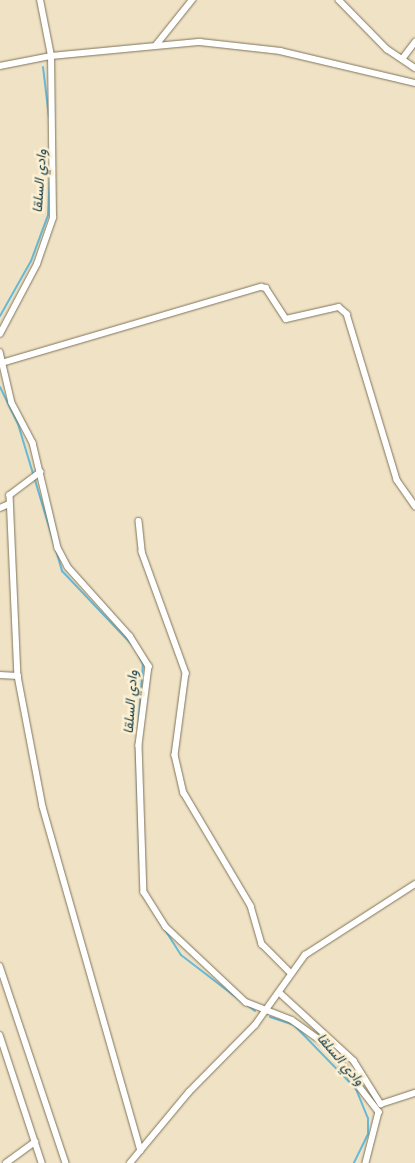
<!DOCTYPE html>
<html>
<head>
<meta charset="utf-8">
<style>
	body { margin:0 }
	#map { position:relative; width:415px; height:1163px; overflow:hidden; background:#f0e3c5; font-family:Raleway,Vazirmatn,sans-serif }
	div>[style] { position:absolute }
	.stream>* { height:2px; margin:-1px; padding:0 1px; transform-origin:1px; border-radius:1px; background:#65bad7 }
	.roads { filter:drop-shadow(0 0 1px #80745a) drop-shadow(0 0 1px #80745a) }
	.minor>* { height:5.5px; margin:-2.75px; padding:0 2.75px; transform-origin:2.75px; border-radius:2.75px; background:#fff }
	span { translate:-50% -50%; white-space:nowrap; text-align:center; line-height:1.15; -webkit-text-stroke:5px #fdf0d2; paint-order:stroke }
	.water-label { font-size:14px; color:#163e4a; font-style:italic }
</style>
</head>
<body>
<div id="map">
	<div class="stream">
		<i style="left:43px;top:67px;width:50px;rotate:83.2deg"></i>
		<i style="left:0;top:316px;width:63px;rotate:-60.6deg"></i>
		<i style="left:31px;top:261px;width:49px;rotate:-69.7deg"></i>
		<i style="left:48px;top:215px;width:41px;rotate:-87.2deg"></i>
		<i style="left:0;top:387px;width:41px;rotate:64.1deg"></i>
		<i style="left:18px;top:424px;width:124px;rotate:73.2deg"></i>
		<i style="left:56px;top:550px;width:22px;rotate:74deg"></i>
		<i style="left:62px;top:571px;width:106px;rotate:46.5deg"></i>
		<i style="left:138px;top:730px;width:66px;rotate:-85.7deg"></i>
		<i style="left:143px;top:664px;width:11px;rotate:-117deg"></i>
		<i style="left:136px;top:745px;width:118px;rotate:88.1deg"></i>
		<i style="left:143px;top:895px;width:71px;rotate:57.7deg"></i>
		<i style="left:181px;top:955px;width:76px;rotate:37.5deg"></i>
		<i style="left:247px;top:1005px;width:10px;rotate:37deg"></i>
		<i style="left:270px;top:1017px;width:25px;rotate:18deg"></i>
		<i style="left:294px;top:1025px;width:89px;rotate:45.9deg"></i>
		<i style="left:356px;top:1089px;width:31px;rotate:68deg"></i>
		<i style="left:368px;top:1118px;width:16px;rotate:90deg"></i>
		<i style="left:368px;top:1134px;width:32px;rotate:116deg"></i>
	</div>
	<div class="roads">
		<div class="minor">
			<i style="left:339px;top:0;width:69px;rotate:45.6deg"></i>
			<i style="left:387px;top:49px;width:34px;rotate:34deg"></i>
			<i style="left:156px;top:45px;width:58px;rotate:-51.3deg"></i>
			<i style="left:403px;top:58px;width:20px;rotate:-53deg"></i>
			<i style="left:0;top:66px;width:52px;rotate:-11.1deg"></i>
			<i style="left:51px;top:56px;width:150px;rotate:-5.4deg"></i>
			<i style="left:200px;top:42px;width:81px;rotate:6.4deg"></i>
			<i style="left:280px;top:51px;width:139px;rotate:13.3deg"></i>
			<i style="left:0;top:334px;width:79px;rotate:-62.1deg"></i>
			<i style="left:37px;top:264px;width:49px;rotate:-70.8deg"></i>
			<i style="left:53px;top:218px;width:162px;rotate:-90.7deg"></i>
			<i style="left:51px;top:56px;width:57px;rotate:-101.1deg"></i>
			<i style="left:0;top:352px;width:52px;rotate:76.8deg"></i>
			<i style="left:12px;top:403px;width:45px;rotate:62.3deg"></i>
			<i style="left:33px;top:443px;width:108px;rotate:76.6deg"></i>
			<i style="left:58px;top:548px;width:21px;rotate:62deg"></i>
			<i style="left:68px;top:567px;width:93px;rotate:48.1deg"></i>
			<i style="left:130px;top:636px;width:36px;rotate:58deg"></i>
			<i style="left:149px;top:666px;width:80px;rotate:97.2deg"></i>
			<i style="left:139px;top:745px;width:147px;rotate:88.1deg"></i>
			<i style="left:144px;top:892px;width:41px;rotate:57.8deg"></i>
			<i style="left:166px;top:927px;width:110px;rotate:43.2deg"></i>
			<i style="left:246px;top:1002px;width:49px;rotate:21.4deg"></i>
			<i style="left:292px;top:1020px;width:43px;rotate:35.5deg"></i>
			<i style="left:327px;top:1045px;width:85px;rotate:52.2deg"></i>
			<i style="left:379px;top:1112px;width:53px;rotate:104.3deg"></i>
			<i style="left:2px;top:363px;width:270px;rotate:-16.4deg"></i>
			<i style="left:261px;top:287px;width:5px;rotate:11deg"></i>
			<i style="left:266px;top:288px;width:37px;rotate:57deg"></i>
			<i style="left:286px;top:319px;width:54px;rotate:-12.8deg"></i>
			<i style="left:339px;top:307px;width:11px;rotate:41deg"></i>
			<i style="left:347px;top:314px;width:173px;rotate:73.2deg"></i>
			<i style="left:397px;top:480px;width:32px;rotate:55deg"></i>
			<i style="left:41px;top:472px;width:39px;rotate:143deg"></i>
			<i style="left:10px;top:495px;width:181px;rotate:87.5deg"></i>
			<i style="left:18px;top:676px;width:133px;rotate:79.2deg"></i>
			<i style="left:43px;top:807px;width:357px;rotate:74.1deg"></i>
			<i style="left:0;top:508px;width:10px;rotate:-24deg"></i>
			<i style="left:139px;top:521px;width:31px;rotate:84deg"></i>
			<i style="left:142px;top:552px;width:129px;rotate:70deg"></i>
			<i style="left:186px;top:673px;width:83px;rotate:97.6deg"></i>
			<i style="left:175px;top:755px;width:39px;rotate:77deg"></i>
			<i style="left:184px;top:793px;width:131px;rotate:59.3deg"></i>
			<i style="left:251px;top:906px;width:40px;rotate:74deg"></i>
			<i style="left:262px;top:944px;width:41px;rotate:45deg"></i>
			<i style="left:0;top:675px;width:18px;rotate:3deg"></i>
			<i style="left:0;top:966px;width:208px;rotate:71.5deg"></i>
			<i style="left:279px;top:992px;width:102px;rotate:42.6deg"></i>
			<i style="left:354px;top:1061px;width:51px;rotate:57.9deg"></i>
			<i style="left:381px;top:1104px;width:36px;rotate:-18deg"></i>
			<i style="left:0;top:1035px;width:135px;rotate:71.8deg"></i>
			<i style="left:6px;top:1163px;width:36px;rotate:-36deg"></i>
			<i style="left:130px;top:1163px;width:92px;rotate:-50.3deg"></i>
			<i style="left:189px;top:1092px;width:94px;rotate:-45.4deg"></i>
			<i style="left:255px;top:1025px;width:86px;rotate:-54.5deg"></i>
			<i style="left:305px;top:955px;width:131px;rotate:-32.8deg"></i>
		</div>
	</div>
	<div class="water-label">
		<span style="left:39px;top:181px;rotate:-86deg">وادي السلقا</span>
		<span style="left:130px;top:702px;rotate:-86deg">وادي السلقا</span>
		<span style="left:341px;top:1059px;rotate:49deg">وادي السلقا</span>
	</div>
</div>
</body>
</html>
